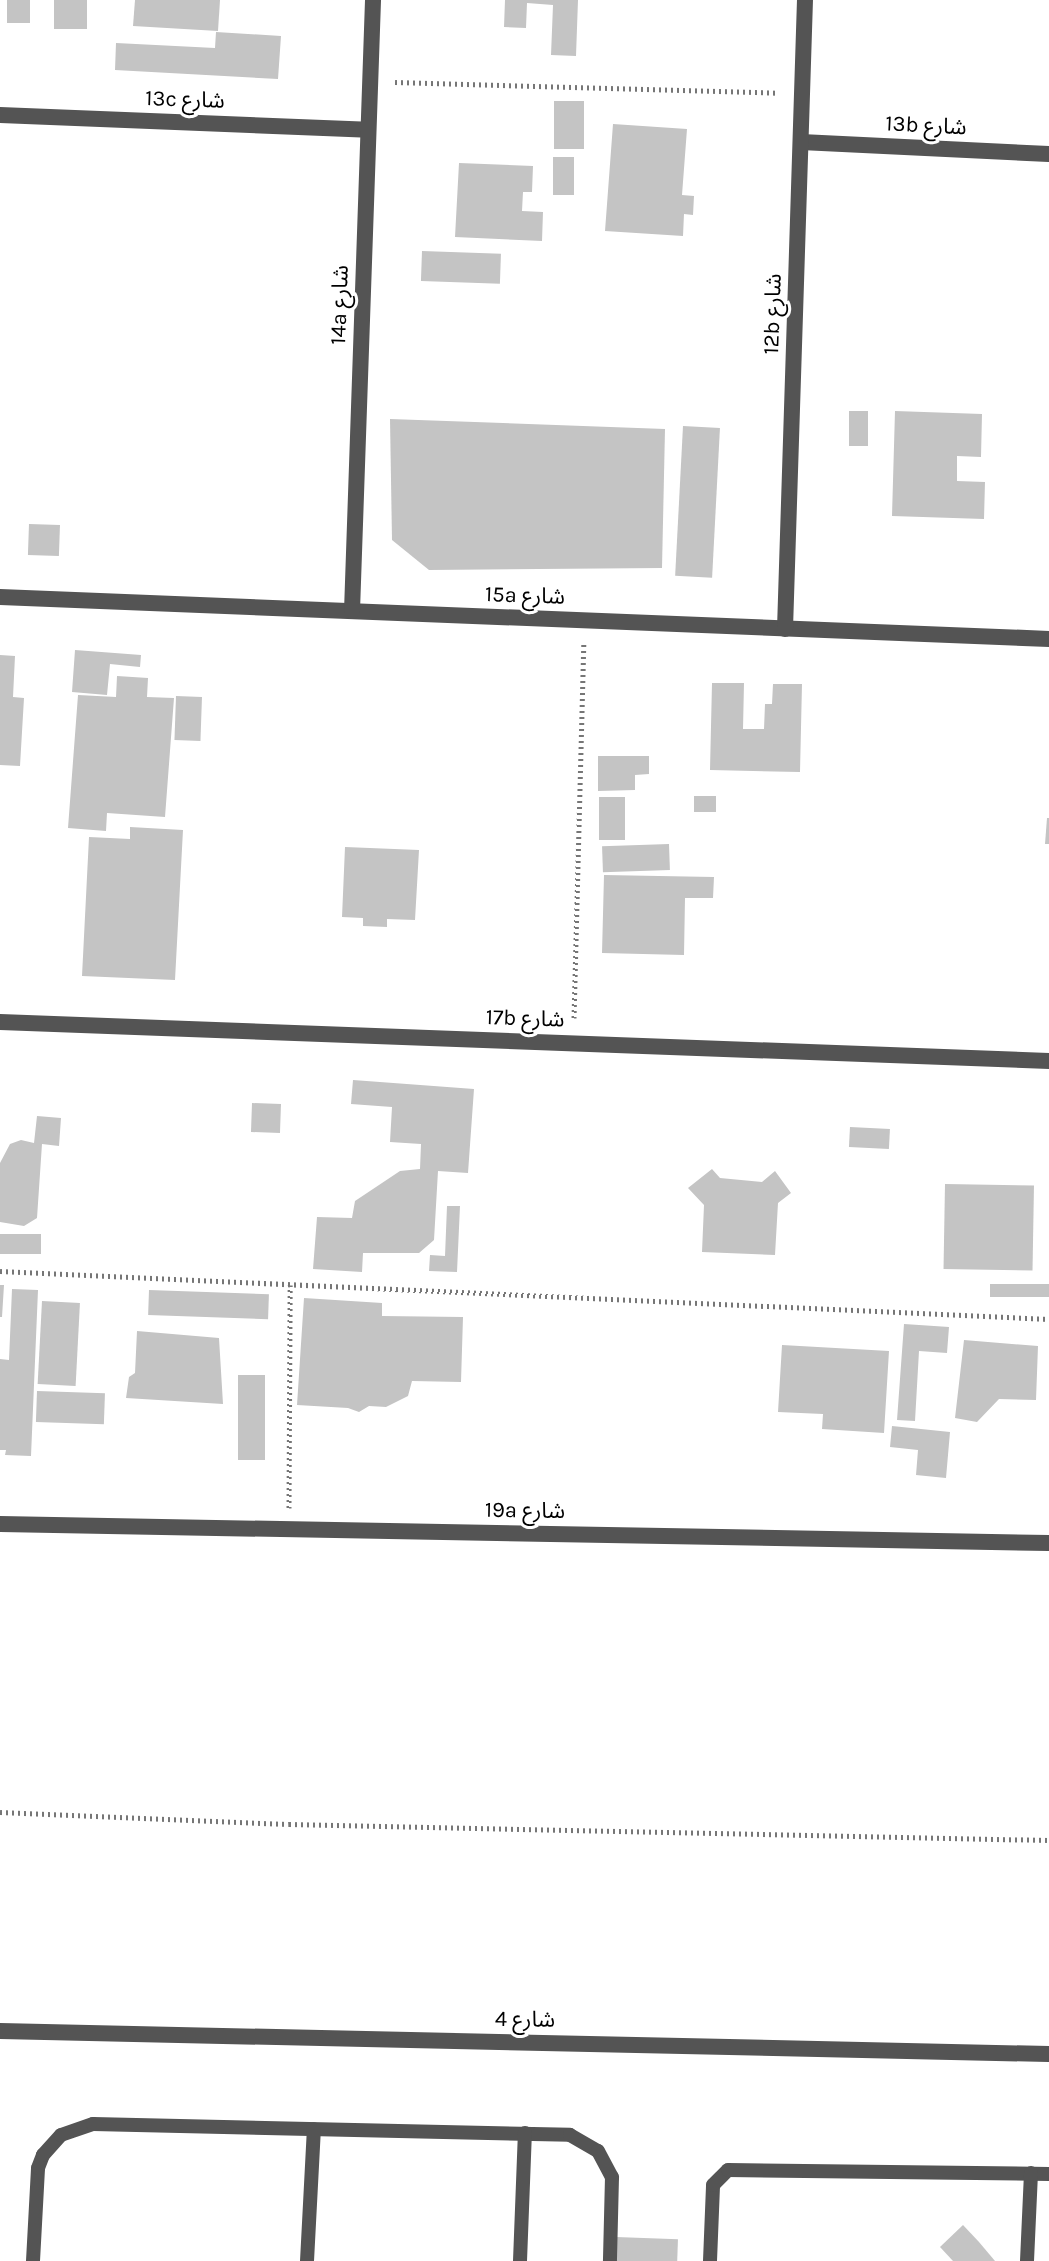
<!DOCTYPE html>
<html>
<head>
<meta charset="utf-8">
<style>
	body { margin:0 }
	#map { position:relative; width:1049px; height:2261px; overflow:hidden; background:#fff; font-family:Karla,"Noto Sans Arabic",sans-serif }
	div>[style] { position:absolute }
	.building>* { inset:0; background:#c4c4c4; transform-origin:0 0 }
	.path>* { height:5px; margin-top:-2.5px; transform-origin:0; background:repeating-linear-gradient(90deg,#767676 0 2px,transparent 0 6px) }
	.service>* { height:14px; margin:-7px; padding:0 7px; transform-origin:7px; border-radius:7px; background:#545454 }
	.minor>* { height:16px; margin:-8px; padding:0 8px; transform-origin:8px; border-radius:8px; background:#545454 }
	span { translate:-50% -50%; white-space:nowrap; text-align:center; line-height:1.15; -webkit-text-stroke:6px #fff; paint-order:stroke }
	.street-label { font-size:22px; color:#000 }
</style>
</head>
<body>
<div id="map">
	<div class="building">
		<i style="left:7px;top:0;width:23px;height:23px"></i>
		<i style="left:54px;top:0;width:33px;height:29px"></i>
		<i style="clip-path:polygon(135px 0,220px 0,218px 31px,133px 26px)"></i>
		<i style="clip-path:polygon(505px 0,578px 0,576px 56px,551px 55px,553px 5px,527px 3px,526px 28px,504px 27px)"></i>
		<i style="clip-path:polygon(216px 32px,281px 36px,278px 79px,115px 70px,116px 43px,215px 48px)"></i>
		<i style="left:554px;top:101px;width:30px;height:48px"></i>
		<i style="clip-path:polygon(613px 124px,687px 129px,682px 195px,694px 196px,693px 215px,684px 214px,683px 236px,605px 231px)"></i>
		<i style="left:553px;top:157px;width:21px;height:38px"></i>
		<i style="clip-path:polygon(459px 163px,533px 166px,532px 192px,523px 192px,522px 211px,543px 212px,542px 241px,455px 237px)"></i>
		<i style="left:422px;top:251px;width:79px;height:30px;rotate:2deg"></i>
		<i style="left:849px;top:411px;width:19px;height:35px"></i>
		<i style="clip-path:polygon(895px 411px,982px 414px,981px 457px,957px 456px,957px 481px,985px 482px,984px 519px,892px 516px)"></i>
		<i style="clip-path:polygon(390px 419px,665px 429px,662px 568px,429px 570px,392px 540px)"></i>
		<i style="left:683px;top:426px;width:37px;height:150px;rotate:3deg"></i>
		<i style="left:29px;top:524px;width:31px;height:31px;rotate:2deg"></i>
		<i style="clip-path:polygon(75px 650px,141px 655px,140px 667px,110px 664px,107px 695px,72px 692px)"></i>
		<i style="clip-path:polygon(0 655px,15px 656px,13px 697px,24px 698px,20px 766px,0 765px)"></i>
		<i style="clip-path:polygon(117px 676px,148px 678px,147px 697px,174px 698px,165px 817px,107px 813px,106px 831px,68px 828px,78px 695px,116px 697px)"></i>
		<i style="clip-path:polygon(712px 683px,744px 683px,743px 729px,764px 729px,765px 704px,772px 704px,773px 684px,802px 684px,800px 772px,710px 770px)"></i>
		<i style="left:176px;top:696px;width:26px;height:44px;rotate:2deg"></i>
		<i style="clip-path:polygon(598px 756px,649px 756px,649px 774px,635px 775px,635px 790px,598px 791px)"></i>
		<i style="left:694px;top:796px;width:22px;height:16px"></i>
		<i style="left:599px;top:797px;width:26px;height:43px"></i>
		<i style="clip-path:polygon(1047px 818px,1049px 818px,1049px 844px,1045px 844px)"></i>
		<i style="clip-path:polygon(130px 827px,183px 830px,175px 980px,82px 976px,89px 837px,130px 839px)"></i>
		<i style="left:669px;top:844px;width:26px;height:67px;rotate:88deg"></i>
		<i style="clip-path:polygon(345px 847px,419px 850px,415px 920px,387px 919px,387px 927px,363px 926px,363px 918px,342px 917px)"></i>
		<i style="clip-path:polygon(604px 875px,714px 877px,713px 898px,685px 898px,684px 955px,602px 953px)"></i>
		<i style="clip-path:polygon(353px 1080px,474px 1089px,468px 1173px,438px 1171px,434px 1240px,419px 1253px,363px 1253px,362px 1272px,313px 1269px,317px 1217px,352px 1218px,355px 1201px,400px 1171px,420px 1169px,421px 1144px,390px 1142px,392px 1107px,351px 1104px)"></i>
		<i style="left:252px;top:1103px;width:29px;height:29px;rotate:2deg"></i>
		<i style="clip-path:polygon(37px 1116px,61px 1118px,59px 1146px,42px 1144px,37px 1218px,24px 1226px,0 1222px,0 1163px,10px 1144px,21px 1140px,34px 1143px)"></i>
		<i style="left:850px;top:1127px;width:40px;height:20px;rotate:3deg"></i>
		<i style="clip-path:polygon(712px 1169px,720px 1178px,762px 1182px,775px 1171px,791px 1193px,778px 1203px,775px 1255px,702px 1252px,704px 1205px,688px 1188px)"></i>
		<i style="left:945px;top:1184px;width:89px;height:85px;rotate:1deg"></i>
		<i style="clip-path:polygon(447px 1206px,460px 1206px,457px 1272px,429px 1271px,430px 1255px,445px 1256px)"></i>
		<i style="left:0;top:1234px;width:41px;height:20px"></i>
		<i style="left:990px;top:1284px;width:59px;height:13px"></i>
		<i style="clip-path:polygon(0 1285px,4px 1285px,2px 1317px,0 1317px)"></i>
		<i style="clip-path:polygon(12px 1289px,38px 1290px,31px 1456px,5px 1455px,6px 1450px,0 1450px,0 1359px,9px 1360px)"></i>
		<i style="left:149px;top:1290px;width:120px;height:25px;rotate:2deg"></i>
		<i style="clip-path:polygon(304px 1298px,382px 1303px,382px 1316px,463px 1317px,461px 1382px,412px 1381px,408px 1396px,386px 1407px,369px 1406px,359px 1412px,348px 1408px,297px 1405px)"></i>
		<i style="left:42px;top:1301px;width:38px;height:83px;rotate:3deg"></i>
		<i style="clip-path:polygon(904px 1324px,949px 1327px,947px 1353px,919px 1351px,915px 1421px,897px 1420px)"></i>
		<i style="clip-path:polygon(137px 1331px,219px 1338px,223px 1404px,126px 1398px,129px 1377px,135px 1373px)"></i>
		<i style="clip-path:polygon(964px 1340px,1038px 1346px,1036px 1400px,999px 1399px,977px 1422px,955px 1418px)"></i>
		<i style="clip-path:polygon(782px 1345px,889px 1351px,884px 1433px,822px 1429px,823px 1414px,778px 1412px)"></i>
		<i style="left:238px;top:1375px;width:27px;height:85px"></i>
		<i style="left:37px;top:1391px;width:68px;height:31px;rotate:2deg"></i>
		<i style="clip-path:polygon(892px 1426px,950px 1432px,946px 1478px,916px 1475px,918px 1450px,890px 1447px)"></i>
		<i style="clip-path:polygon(963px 2225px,979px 2242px,995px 2261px,953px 2261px,940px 2247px)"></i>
		<i style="left:616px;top:2237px;width:62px;height:24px;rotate:2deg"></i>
	</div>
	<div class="path">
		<i style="left:395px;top:82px;width:382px;rotate:1.6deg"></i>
		<i style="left:574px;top:1018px;width:374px;rotate:-88.5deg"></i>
		<i style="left:0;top:1271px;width:1050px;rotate:2.62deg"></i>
		<i style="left:289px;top:1508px;width:223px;rotate:-89.7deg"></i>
		<i style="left:0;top:1812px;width:289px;rotate:2.4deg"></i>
		<i style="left:289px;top:1824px;width:760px;rotate:1.21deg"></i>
	</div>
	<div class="service">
		<i style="left:33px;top:2261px;width:93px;rotate:-86.9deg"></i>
		<i style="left:38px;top:2168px;width:14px;rotate:-69deg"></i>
		<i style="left:43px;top:2155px;width:27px;rotate:-48deg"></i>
		<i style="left:61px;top:2135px;width:34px;rotate:-19deg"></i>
		<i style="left:93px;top:2124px;width:477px;rotate:1.3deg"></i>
		<i style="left:570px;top:2135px;width:32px;rotate:30deg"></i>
		<i style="left:598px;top:2151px;width:30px;rotate:62deg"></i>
		<i style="left:612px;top:2177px;width:84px;rotate:91.4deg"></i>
		<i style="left:307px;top:2261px;width:132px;rotate:-87deg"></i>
		<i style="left:520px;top:2261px;width:128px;rotate:-87.8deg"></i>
		<i style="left:710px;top:2261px;width:76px;rotate:-87.7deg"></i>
		<i style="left:713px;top:2185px;width:21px;rotate:-45deg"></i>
		<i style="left:728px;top:2170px;width:321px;rotate:0.7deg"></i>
		<i style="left:1027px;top:2261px;width:88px;rotate:-87.4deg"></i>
	</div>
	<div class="minor">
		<i style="left:0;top:115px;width:368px;rotate:2.3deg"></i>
		<i style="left:801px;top:142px;width:248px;rotate:2.8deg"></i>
		<i style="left:0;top:597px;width:1050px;rotate:2.29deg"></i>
		<i style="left:352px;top:611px;width:611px;rotate:-88.03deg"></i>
		<i style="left:785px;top:629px;width:629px;rotate:-88.18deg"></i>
		<i style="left:0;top:1022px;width:1050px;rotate:2.13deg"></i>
		<i style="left:0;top:1524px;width:1049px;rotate:1.04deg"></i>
		<i style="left:0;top:2031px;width:1049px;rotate:1.26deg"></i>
	</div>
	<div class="street-label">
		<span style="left:185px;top:100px;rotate:2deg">13c شارع</span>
		<span style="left:926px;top:126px;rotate:3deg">13b شارع</span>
		<span style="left:340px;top:305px;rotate:-88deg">14a شارع</span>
		<span style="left:773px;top:314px;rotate:-88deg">12b شارع</span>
		<span style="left:525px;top:596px;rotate:2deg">15a شارع</span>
		<span style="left:525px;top:1019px;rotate:2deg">17b شارع</span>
		<span style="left:525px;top:1511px;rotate:1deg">19a شارع</span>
		<span style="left:525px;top:2020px;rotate:1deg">شارع 4</span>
	</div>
</div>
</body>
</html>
